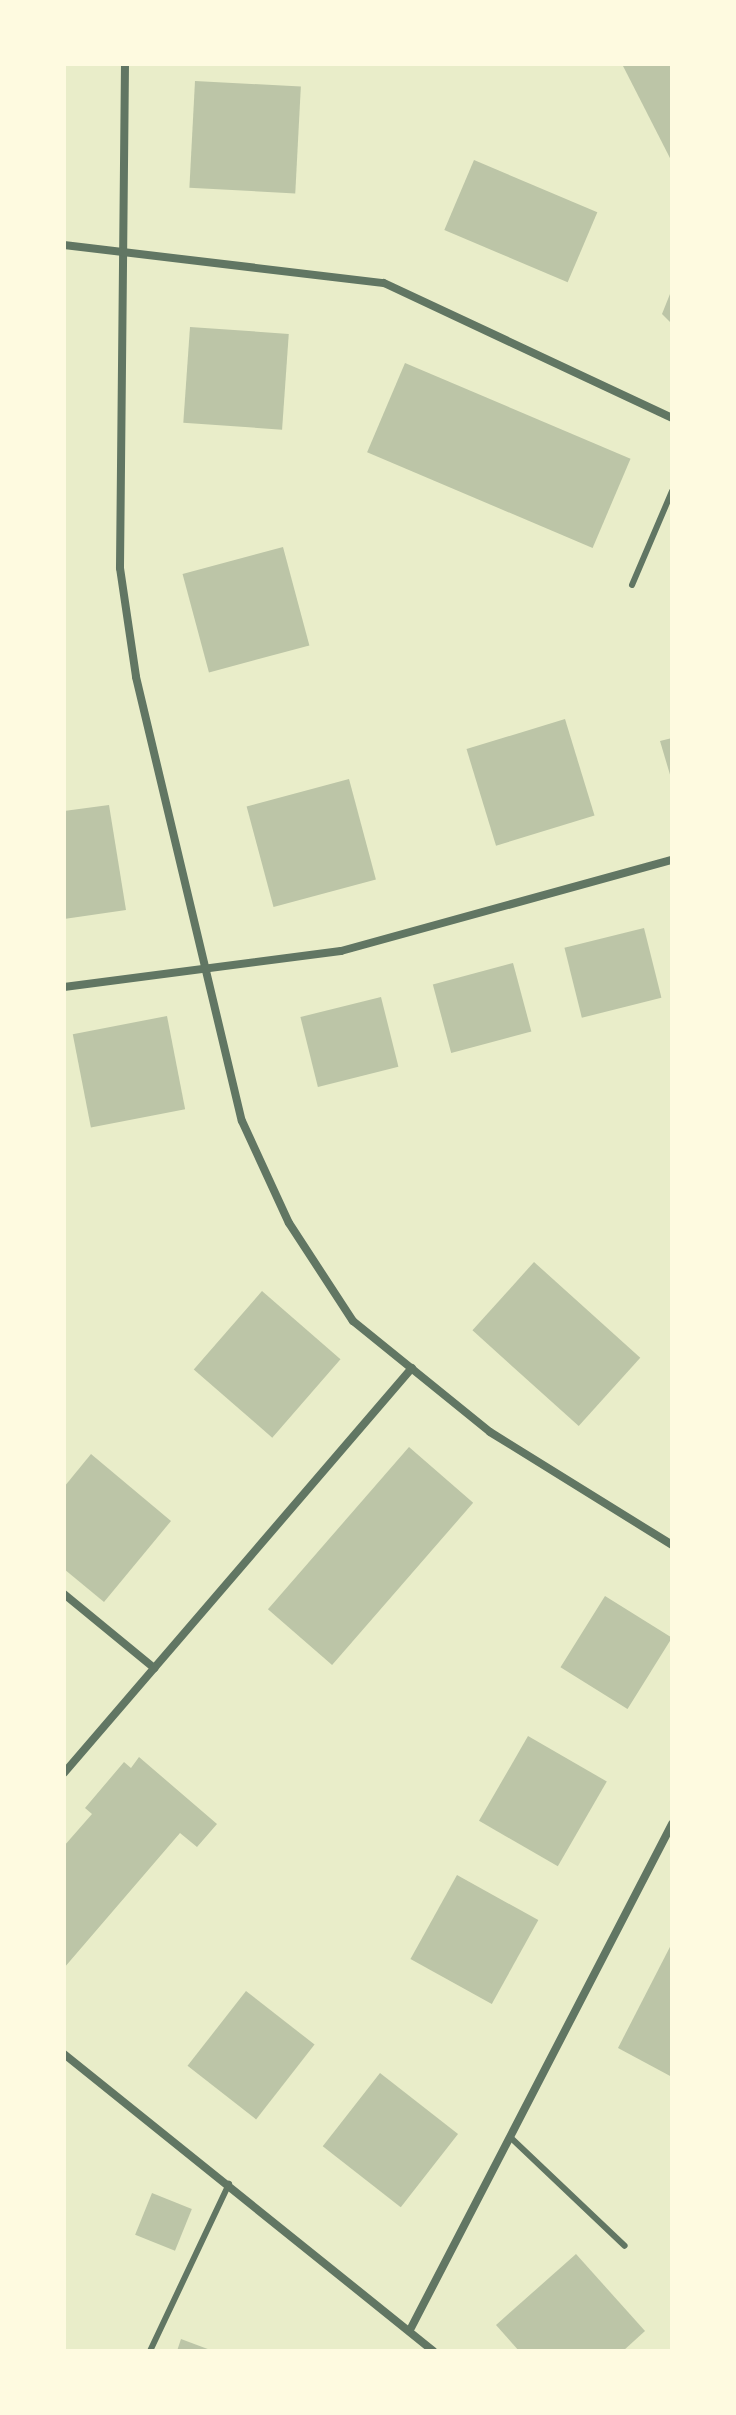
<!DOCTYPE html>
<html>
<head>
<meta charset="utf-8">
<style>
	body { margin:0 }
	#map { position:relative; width:736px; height:2415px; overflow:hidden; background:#e9edc9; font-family:Quicksand,sans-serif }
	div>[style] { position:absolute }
	.building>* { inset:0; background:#bcc5a7; transform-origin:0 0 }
	.service>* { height:6px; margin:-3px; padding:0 3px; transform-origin:3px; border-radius:3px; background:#617663 }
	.minor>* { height:8px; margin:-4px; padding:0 4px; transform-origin:4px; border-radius:4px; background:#617663 }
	span { translate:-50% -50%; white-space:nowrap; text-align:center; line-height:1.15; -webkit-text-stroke:7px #fefae0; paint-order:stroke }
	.frame { position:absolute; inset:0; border:66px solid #fefae0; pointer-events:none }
</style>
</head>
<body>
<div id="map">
	<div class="building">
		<i style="clip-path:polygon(622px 64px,672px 64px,672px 162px)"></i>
		<i style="left:195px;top:81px;width:106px;height:107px;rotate:3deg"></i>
		<i style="left:474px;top:160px;width:134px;height:76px;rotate:23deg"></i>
		<i style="clip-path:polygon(672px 289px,672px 324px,662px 314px)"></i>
		<i style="left:190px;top:327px;width:99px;height:96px;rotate:4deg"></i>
		<i style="left:405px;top:363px;width:245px;height:97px;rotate:23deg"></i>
		<i style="left:283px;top:547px;width:102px;height:104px;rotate:75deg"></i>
		<i style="left:565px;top:719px;width:101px;height:103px;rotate:73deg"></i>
		<i style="clip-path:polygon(672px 738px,672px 778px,671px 778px,660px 741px)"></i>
		<i style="left:349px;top:779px;width:104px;height:106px;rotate:75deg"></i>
		<i style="clip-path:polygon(109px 805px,126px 910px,64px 919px,64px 811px)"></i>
		<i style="left:644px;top:928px;width:72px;height:82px;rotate:76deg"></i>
		<i style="left:513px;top:963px;width:71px;height:83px;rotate:75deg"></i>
		<i style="left:381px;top:997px;width:72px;height:83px;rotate:76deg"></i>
		<i style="left:167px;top:1016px;width:95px;height:96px;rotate:79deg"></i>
		<i style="left:534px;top:1262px;width:143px;height:92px;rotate:42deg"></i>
		<i style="left:262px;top:1291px;width:104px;height:104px;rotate:41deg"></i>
		<i style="left:409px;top:1447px;width:85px;height:215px;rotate:41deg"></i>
		<i style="clip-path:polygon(91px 1454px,171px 1521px,104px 1602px,64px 1569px,64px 1487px)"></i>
		<i style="left:605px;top:1596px;width:79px;height:84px;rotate:32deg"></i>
		<i style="left:528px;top:1736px;width:91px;height:98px;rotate:30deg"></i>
		<i style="clip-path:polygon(139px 1757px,217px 1824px,197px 1847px,180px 1833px,64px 1968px,64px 1846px,92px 1814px,85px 1808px,124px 1762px,131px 1768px)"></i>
		<i style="left:457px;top:1875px;width:93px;height:96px;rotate:29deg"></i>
		<i style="clip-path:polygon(672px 1943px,672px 2077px,618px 2048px)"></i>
		<i style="left:246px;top:1991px;width:87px;height:95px;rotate:38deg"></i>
		<i style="left:380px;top:2073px;width:99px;height:93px;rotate:38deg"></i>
		<i style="left:152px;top:2193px;width:43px;height:45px;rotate:22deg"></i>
		<i style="clip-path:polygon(576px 2254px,645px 2331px,623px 2351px,519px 2351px,496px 2325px)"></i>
		<i style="clip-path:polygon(181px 2339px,213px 2351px,177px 2351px)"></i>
	</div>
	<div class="service">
		<i style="left:632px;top:585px;width:102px;rotate:-66.9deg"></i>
		<i style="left:510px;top:2137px;width:158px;rotate:43.5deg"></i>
		<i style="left:150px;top:2351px;width:185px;rotate:-64.7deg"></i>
	</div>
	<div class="minor">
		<i style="left:125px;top:64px;width:504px;rotate:90.57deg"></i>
		<i style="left:120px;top:568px;width:110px;rotate:81.6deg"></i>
		<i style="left:136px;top:677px;width:456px;rotate:76.6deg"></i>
		<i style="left:242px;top:1121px;width:112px;rotate:65.3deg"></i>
		<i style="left:289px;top:1223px;width:117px;rotate:56.9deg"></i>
		<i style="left:353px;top:1321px;width:176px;rotate:39deg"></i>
		<i style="left:490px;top:1432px;width:214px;rotate:31.8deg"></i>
		<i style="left:64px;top:245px;width:322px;rotate:6.8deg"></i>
		<i style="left:384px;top:283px;width:318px;rotate:25.1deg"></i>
		<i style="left:64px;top:987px;width:279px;rotate:-7.4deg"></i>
		<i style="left:341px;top:951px;width:343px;rotate:-15.4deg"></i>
		<i style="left:64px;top:1594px;width:117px;rotate:39.4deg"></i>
		<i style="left:64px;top:1773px;width:534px;rotate:-49.33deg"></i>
		<i style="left:64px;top:2054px;width:474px;rotate:38.8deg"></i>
		<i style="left:411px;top:2328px;width:568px;rotate:-62.62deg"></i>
	</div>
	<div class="frame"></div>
</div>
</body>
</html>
